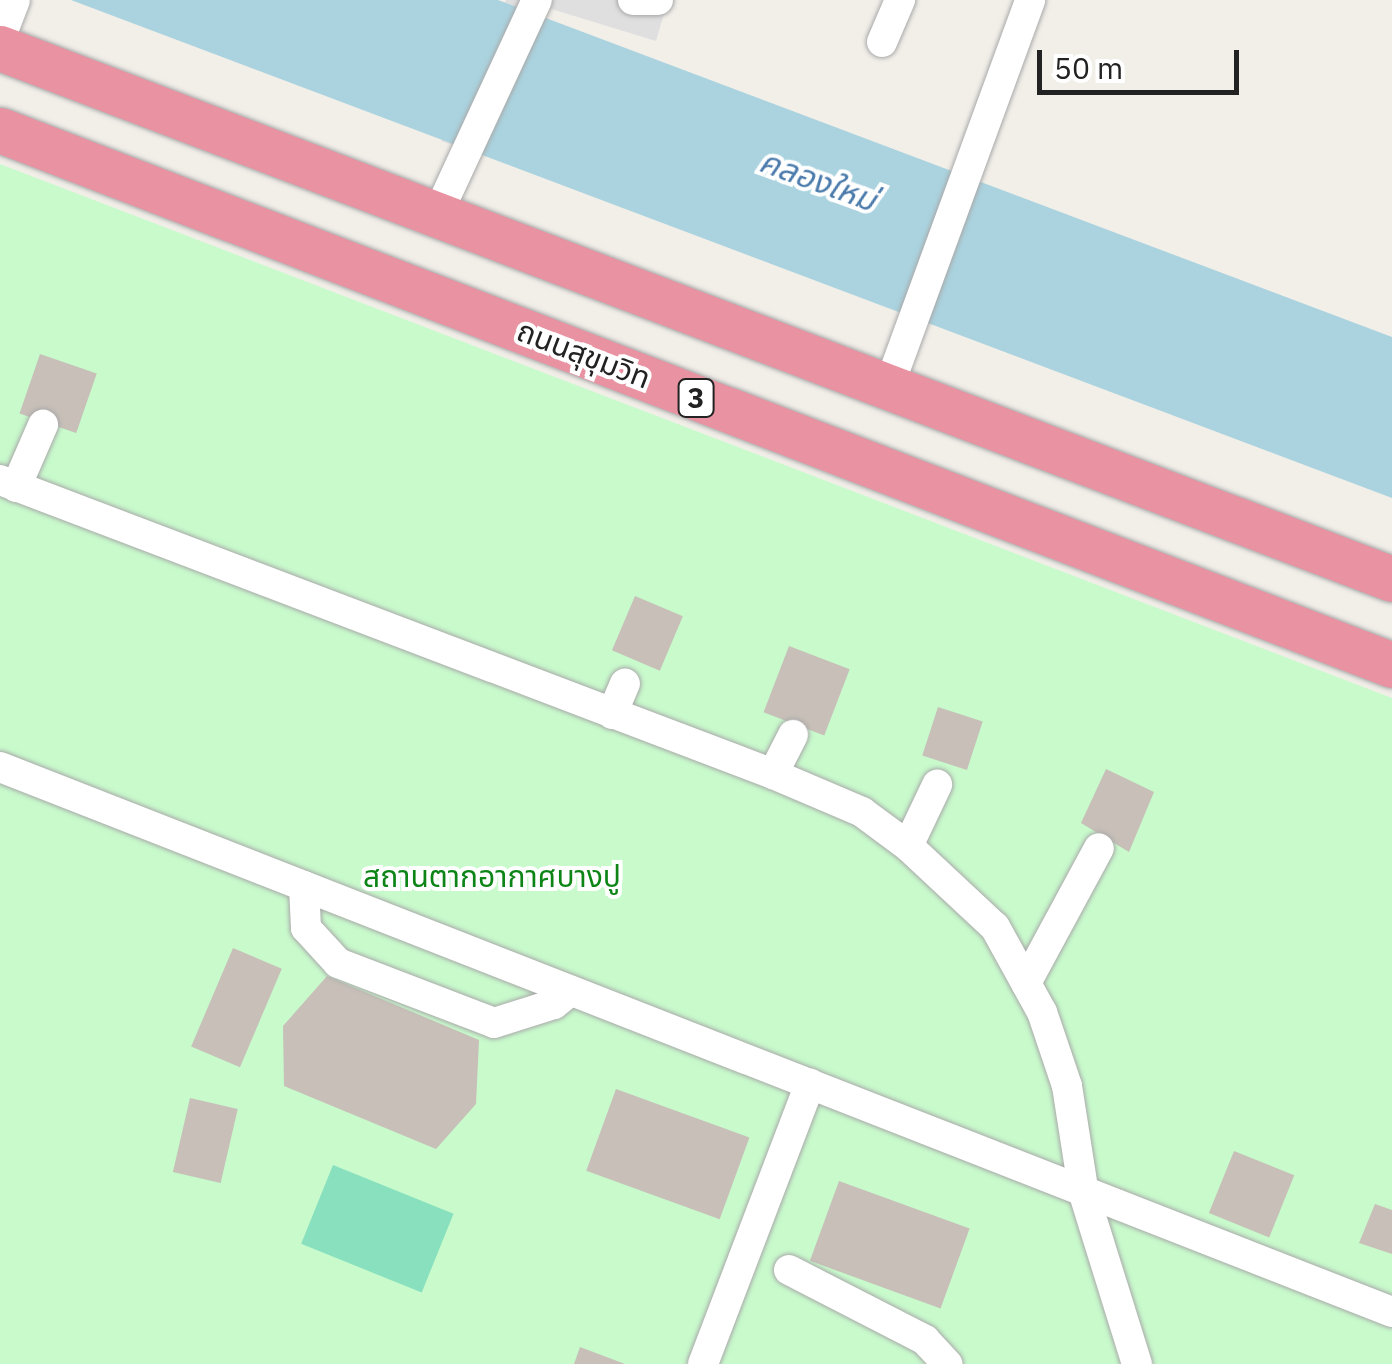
<!DOCTYPE html>
<html>
<head>
<meta charset="utf-8">
<style>
	body { margin:0 }
	#map { position:relative; width:1392px; height:1364px; overflow:hidden; background:#f2efe9; font-family:"IBM Plex Sans","Noto Sans Thai",sans-serif }
	div>[style] { position:absolute }
	.residential>* { inset:0; background:#e0dfdf }
	.park>* { inset:0; background:#c8facc }
	.pitch>* { inset:0; background:#88e0be; transform-origin:0 0 }
	.water>* { inset:0; background:#aad3df }
	.building>* { inset:0; background:#c7bfb8; transform-origin:0 0 }
	.roads { filter:drop-shadow(0 0 2px #a9a9a9) drop-shadow(0 0 2px #a9a9a9) }
	.minor>* { height:30px; margin:-15px; padding:0 15px; transform-origin:15px; border-radius:15px; background:#fff }
	.highway>* { height:45px; margin:-22.5px; padding:0 22.5px; transform-origin:22.5px; border-radius:22.5px; background:#e892a2 }
	span { translate:-50% -50%; white-space:nowrap; text-align:center; line-height:1.15; -webkit-text-stroke:8px #fff; paint-order:stroke }
	.shield-label span { padding:2px 8px; background:#fff; border:2px solid; border-radius:8px; -webkit-text-stroke-width:0 }
	.shield-label { font-size:28px; color:#222; font-weight:700 }
	.street-label { font-size:30px; color:#222 }
	.park-label { font-size:30px; color:#0c8416 }
	.water-label { font-size:32px; color:#4a7aab; font-style:italic }
	.scale { position:absolute; left:1037px; top:50px; width:202px; height:45px; box-sizing:border-box; border:5px solid #222; border-top:0; padding-left:12px; font-size:30px; line-height:35px; white-space:nowrap; color:#222; -webkit-text-stroke:8px #fff; paint-order:stroke }
</style>
</head>
<body>
<div id="map">
	<div class="residential">
		<i style="clip-path:polygon(506px 0,668px 0,656px 41px,548px 8px,482px 155px,441px 141px)"></i>
	</div>
	<div class="park">
		<i style="clip-path:polygon(0 164px,1392px 698px,1392px 1364px,0 1364px)"></i>
	</div>
	<div class="pitch">
		<i style="left:333px;top:1165px;width:130px;height:85px;rotate:22deg"></i>
	</div>
	<div class="water">
		<i style="clip-path:polygon(71px 0,498px 0,1392px 337px,1392px 498px)"></i>
	</div>
	<div class="building">
		<i style="left:40px;top:354px;width:60px;height:63px;rotate:19deg"></i>
		<i style="left:635px;top:596px;width:52px;height:59px;rotate:23deg"></i>
		<i style="left:789px;top:646px;width:65px;height:71px;rotate:21deg"></i>
		<i style="left:938px;top:707px;width:47px;height:51px;rotate:18deg"></i>
		<i style="clip-path:polygon(1106px 769px,1154px 792px,1129px 852px,1081px 823px)"></i>
		<i style="left:233px;top:948px;width:53px;height:107px;rotate:23deg"></i>
		<i style="clip-path:polygon(327px 976px,479px 1040px,476px 1104px,436px 1149px,284px 1086px,283px 1026px)"></i>
		<i style="left:616px;top:1089px;width:142px;height:87px;rotate:20deg"></i>
		<i style="left:190px;top:1098px;width:49px;height:76px;rotate:13deg"></i>
		<i style="left:1234px;top:1151px;width:65px;height:67px;rotate:22deg"></i>
		<i style="left:839px;top:1181px;width:139px;height:85px;rotate:20deg"></i>
		<i style="clip-path:polygon(1375px 1204px,1392px 1210px,1392px 1254px,1359px 1243px)"></i>
		<i style="clip-path:polygon(580px 1347px,625px 1364px,574px 1364px)"></i>
	</div>
	<div class="roads">
		<div class="minor">
			<i style="left:633px;top:0;width:25px"></i>
			<i style="left:0;top:39px;width:42px;rotate:-69deg"></i>
			<i style="left:882px;top:42px;width:46px;rotate:-66.8deg"></i>
			<i style="left:438px;top:213px;width:235px;rotate:-65.1deg"></i>
			<i style="left:889px;top:386px;width:411px;rotate:-69.9deg"></i>
			<i style="left:0;top:480px;width:827px;rotate:20.82deg"></i>
			<i style="left:773px;top:774px;width:97px;rotate:23.1deg"></i>
			<i style="left:862px;top:812px;width:57px;rotate:36.5deg"></i>
			<i style="left:908px;top:846px;width:119px;rotate:43deg"></i>
			<i style="left:995px;top:927px;width:97px;rotate:61.1deg"></i>
			<i style="left:1042px;top:1012px;width:78px;rotate:71.3deg"></i>
			<i style="left:1067px;top:1086px;width:109px;rotate:81.1deg"></i>
			<i style="left:1084px;top:1194px;width:178px;rotate:72.7deg"></i>
			<i style="left:16px;top:487px;width:68px;rotate:-66.5deg"></i>
			<i style="left:612px;top:714px;width:33px;rotate:-67deg"></i>
			<i style="left:0;top:767px;width:1495px;rotate:21.38deg"></i>
			<i style="left:773px;top:774px;width:44px;rotate:-62.9deg"></i>
			<i style="left:908px;top:846px;width:68px;rotate:-64.6deg"></i>
			<i style="left:304px;top:886px;width:42px;rotate:87.3deg"></i>
			<i style="left:306px;top:928px;width:47px;rotate:47.6deg"></i>
			<i style="left:338px;top:963px;width:167px;rotate:21deg"></i>
			<i style="left:494px;top:1023px;width:63px;rotate:-17.6deg"></i>
			<i style="left:554px;top:1004px;width:21px;rotate:-39deg"></i>
			<i style="left:1026px;top:983px;width:153px;rotate:-61.6deg"></i>
			<i style="left:789px;top:1270px;width:153px;rotate:27.2deg"></i>
			<i style="left:925px;top:1340px;width:33px;rotate:47deg"></i>
			<i style="left:703px;top:1364px;width:300px;rotate:-69.1deg"></i>
		</div>
		<div class="highway">
			<i style="left:0;top:48px;width:1490px;rotate:20.88deg"></i>
			<i style="left:0;top:130px;width:1491px;rotate:21.02deg"></i>
		</div>
	</div>
	<div class="shield-label">
		<span style="left:696px;top:398px">3</span>
	</div>
	<div class="street-label">
		<span style="left:584px;top:354px;rotate:21deg">ถนนสุขุมวิท</span>
	</div>
	<div class="park-label">
		<span style="left:492px;top:876px">สถานตากอากาศบางปู</span>
	</div>
	<div class="water-label">
		<span style="left:818px;top:180px;rotate:20deg">คลองใหม่</span>
	</div>
	<div class="scale">50 m</div>
</div>
</body>
</html>
